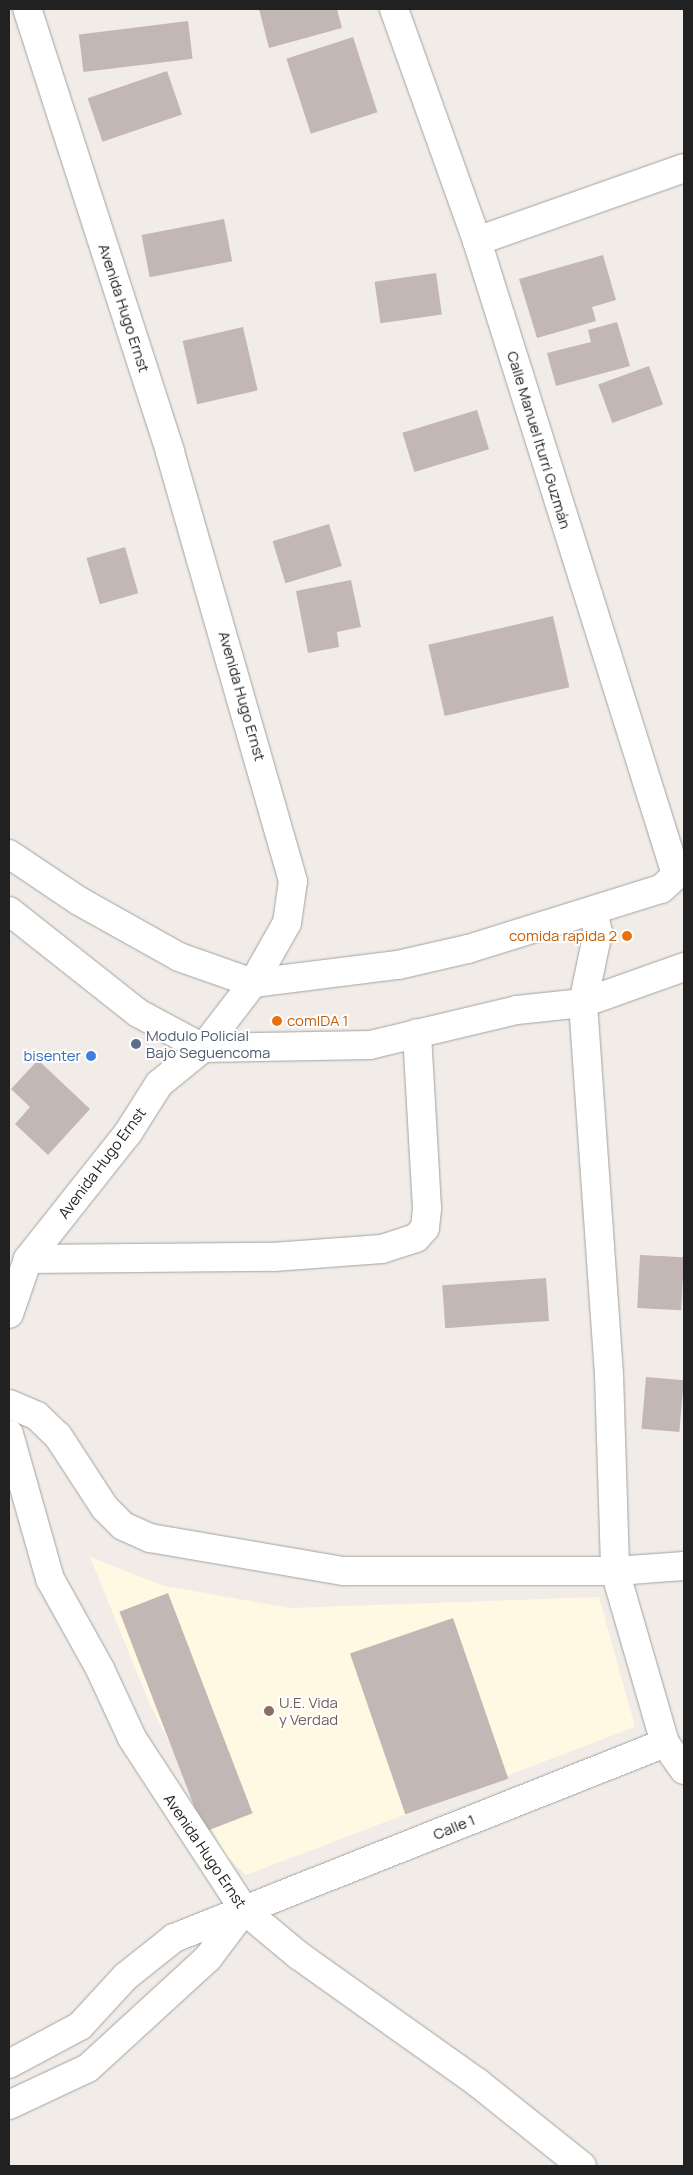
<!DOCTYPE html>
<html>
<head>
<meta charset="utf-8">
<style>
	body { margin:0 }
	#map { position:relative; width:693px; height:2175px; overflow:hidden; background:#f1ece7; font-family:Manrope,sans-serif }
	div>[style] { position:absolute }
	.education>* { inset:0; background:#fff9e3 }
	.building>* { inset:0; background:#c2b7b4; transform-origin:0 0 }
	.roads { filter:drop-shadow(0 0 1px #a2a2a2) drop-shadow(0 0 1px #a2a2a2) }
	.minor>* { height:28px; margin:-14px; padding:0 14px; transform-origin:14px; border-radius:14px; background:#fff }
	.dots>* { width:14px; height:14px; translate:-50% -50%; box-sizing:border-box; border:2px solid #fff; border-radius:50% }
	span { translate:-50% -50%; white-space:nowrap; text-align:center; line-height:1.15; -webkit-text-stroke:4px #fff; paint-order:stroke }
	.street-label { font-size:15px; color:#212121 }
	.food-label { font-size:15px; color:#c56008 }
	.right { translate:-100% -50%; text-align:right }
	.left { translate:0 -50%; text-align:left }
	.service-label { font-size:15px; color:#4e5e75 }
	.shop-label { font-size:15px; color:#366cbe }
	.education-label { font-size:15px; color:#785e54 }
	.frame { position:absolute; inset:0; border:10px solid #212121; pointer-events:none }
</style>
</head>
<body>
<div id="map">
	<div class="education">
		<i style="clip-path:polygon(90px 1557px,164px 1586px,290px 1608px,599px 1597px,635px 1727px,246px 1875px,225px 1855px,149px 1702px)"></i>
	</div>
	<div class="building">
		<i style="clip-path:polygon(259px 9px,337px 9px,342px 28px,269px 48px)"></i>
		<i style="left:188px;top:21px;width:38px;height:110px;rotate:83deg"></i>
		<i style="left:353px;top:37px;width:79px;height:70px;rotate:72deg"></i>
		<i style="left:167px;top:71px;width:46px;height:84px;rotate:71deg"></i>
		<i style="left:224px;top:219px;width:43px;height:84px;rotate:79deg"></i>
		<i style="clip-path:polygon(603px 255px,616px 300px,592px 307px,596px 321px,537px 338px,519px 279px)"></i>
		<i style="left:436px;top:273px;width:42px;height:62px;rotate:82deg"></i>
		<i style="clip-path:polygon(617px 322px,630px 366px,556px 386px,547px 353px,591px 342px,588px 330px)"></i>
		<i style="left:243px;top:327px;width:65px;height:62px;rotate:77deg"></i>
		<i style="left:649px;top:366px;width:41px;height:54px;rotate:70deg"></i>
		<i style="left:477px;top:410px;width:41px;height:78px;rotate:73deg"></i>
		<i style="left:329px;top:524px;width:44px;height:59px;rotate:73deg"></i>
		<i style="left:125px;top:547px;width:48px;height:40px;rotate:74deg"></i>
		<i style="clip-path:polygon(351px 580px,361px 627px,337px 632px,339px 647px,308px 653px,296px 591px)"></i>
		<i style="left:553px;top:616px;width:73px;height:128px;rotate:77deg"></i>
		<i style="clip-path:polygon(38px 1060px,90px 1109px,48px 1155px,15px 1124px,30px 1107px,11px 1089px)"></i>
		<i style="left:640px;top:1255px;width:44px;height:53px;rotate:3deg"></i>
		<i style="left:546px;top:1278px;width:43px;height:104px;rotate:86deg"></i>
		<i style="left:646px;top:1377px;width:38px;height:52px;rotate:5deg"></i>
		<i style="left:168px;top:1593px;width:236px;height:52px;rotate:69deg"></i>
		<i style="left:453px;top:1618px;width:170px;height:109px;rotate:71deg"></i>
	</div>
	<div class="roads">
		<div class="minor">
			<i style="left:394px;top:9px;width:246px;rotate:70.3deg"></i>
			<i style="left:477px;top:241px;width:664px;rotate:72.55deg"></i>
			<i style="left:477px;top:241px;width:219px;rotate:-19.4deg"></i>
			<i style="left:9px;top:854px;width:84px;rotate:33.9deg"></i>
			<i style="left:79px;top:901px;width:115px;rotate:29.2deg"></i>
			<i style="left:179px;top:957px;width:78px;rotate:19.4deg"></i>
			<i style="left:253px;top:983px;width:146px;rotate:-7.1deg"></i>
			<i style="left:398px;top:965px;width:72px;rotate:-12.9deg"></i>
			<i style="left:468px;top:949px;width:202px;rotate:-17.3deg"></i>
			<i style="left:661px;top:889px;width:31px;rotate:-42deg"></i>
			<i style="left:9px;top:911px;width:164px;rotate:38.3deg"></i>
			<i style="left:138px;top:1013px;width:74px;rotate:28.3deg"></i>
			<i style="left:203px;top:1048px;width:167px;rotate:-1deg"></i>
			<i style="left:370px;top:1045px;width:151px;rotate:-13.4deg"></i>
			<i style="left:517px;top:1010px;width:66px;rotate:-6.1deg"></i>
			<i style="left:583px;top:1003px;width:107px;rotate:-19.6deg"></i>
			<i style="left:593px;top:911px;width:22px;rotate:77deg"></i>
			<i style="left:598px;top:932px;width:73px;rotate:101.9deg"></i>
			<i style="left:583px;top:1003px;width:373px;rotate:86deg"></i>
			<i style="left:609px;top:1375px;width:196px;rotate:88.2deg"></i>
			<i style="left:615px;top:1571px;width:179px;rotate:73.8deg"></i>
			<i style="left:665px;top:1743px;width:33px;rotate:55deg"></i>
			<i style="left:28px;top:1259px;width:245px;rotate:-0.5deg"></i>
			<i style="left:273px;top:1257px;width:109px;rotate:-4.2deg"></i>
			<i style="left:382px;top:1249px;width:36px;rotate:-18deg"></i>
			<i style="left:416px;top:1238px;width:13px;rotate:-48deg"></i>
			<i style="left:425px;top:1228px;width:20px;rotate:-84deg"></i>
			<i style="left:427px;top:1208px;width:175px;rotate:-93.3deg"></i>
			<i style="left:9px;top:1314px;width:58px;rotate:-70.9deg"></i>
			<i style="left:28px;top:1259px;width:161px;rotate:-51.6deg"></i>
			<i style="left:128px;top:1133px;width:58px;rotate:-57.7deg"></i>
			<i style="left:159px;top:1084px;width:57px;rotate:-39.3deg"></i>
			<i style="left:203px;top:1048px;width:82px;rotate:-52.4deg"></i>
			<i style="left:253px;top:983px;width:69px;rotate:-60.5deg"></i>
			<i style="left:287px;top:923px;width:42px;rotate:-81.9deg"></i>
			<i style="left:293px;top:881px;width:447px;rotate:-106deg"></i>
			<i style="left:170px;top:451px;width:465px;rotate:-107.9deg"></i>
			<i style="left:9px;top:1404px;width:30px;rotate:23deg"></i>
			<i style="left:37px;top:1416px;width:29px;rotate:44deg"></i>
			<i style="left:58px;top:1436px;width:86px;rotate:56.9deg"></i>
			<i style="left:105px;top:1508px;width:25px;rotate:45deg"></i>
			<i style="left:123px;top:1526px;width:30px;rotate:24deg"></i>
			<i style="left:150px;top:1538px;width:197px;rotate:9.7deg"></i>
			<i style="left:344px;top:1571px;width:271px"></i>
			<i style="left:615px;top:1571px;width:69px;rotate:-4.1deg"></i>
			<i style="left:9px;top:1434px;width:151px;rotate:74.2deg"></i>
			<i style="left:50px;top:1579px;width:103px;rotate:60.9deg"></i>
			<i style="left:100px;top:1669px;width:76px;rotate:65.1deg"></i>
			<i style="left:132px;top:1738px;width:205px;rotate:56.9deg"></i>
			<i style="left:244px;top:1910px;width:70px;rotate:39.8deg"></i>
			<i style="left:298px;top:1955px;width:221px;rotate:35.4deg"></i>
			<i style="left:478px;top:2083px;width:133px;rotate:38.6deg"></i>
			<i style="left:9px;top:2064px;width:81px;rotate:-28.2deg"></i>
			<i style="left:80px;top:2026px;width:67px;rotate:-47.4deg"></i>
			<i style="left:125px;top:1977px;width:63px;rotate:-38.5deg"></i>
			<i style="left:174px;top:1938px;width:528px;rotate:-21.66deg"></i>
			<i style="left:9px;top:2105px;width:87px;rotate:-25.1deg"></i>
			<i style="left:88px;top:2068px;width:163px;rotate:-42.5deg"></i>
			<i style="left:208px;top:1958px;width:60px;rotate:-53.1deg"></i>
		</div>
	</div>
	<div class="dots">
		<i style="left:627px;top:936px;background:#e8710a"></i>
		<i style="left:277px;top:1021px;background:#e8710a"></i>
		<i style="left:136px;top:1044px;background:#5c6f8a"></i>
		<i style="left:91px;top:1056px;background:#3f7fe0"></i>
		<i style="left:269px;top:1711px;background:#8d6e63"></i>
	</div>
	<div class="street-label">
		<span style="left:124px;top:308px;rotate:72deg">Avenida Hugo Ernst</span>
		<span style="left:539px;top:440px;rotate:73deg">Calle Manuel Iturri Guzmán</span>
		<span style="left:242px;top:696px;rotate:74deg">Avenida Hugo Ernst</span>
		<span style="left:102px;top:1163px;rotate:-53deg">Avenida Hugo Ernst</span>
		<span style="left:454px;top:1827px;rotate:-22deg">Calle 1</span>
		<span style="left:205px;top:1851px;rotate:56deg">Avenida Hugo Ernst</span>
	</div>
	<div class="food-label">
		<span class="right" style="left:617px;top:936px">comida rapida 2</span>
		<span class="left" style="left:287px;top:1021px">comIDA 1</span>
	</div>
	<div class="service-label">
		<span class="left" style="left:146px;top:1044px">Modulo Policial<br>Bajo Seguencoma</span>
	</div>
	<div class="shop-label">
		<span class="right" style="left:81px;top:1056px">bisenter</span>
	</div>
	<div class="education-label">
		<span class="left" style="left:279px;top:1711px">U.E. Vida<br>y Verdad</span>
	</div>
	<div class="frame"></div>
</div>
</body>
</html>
